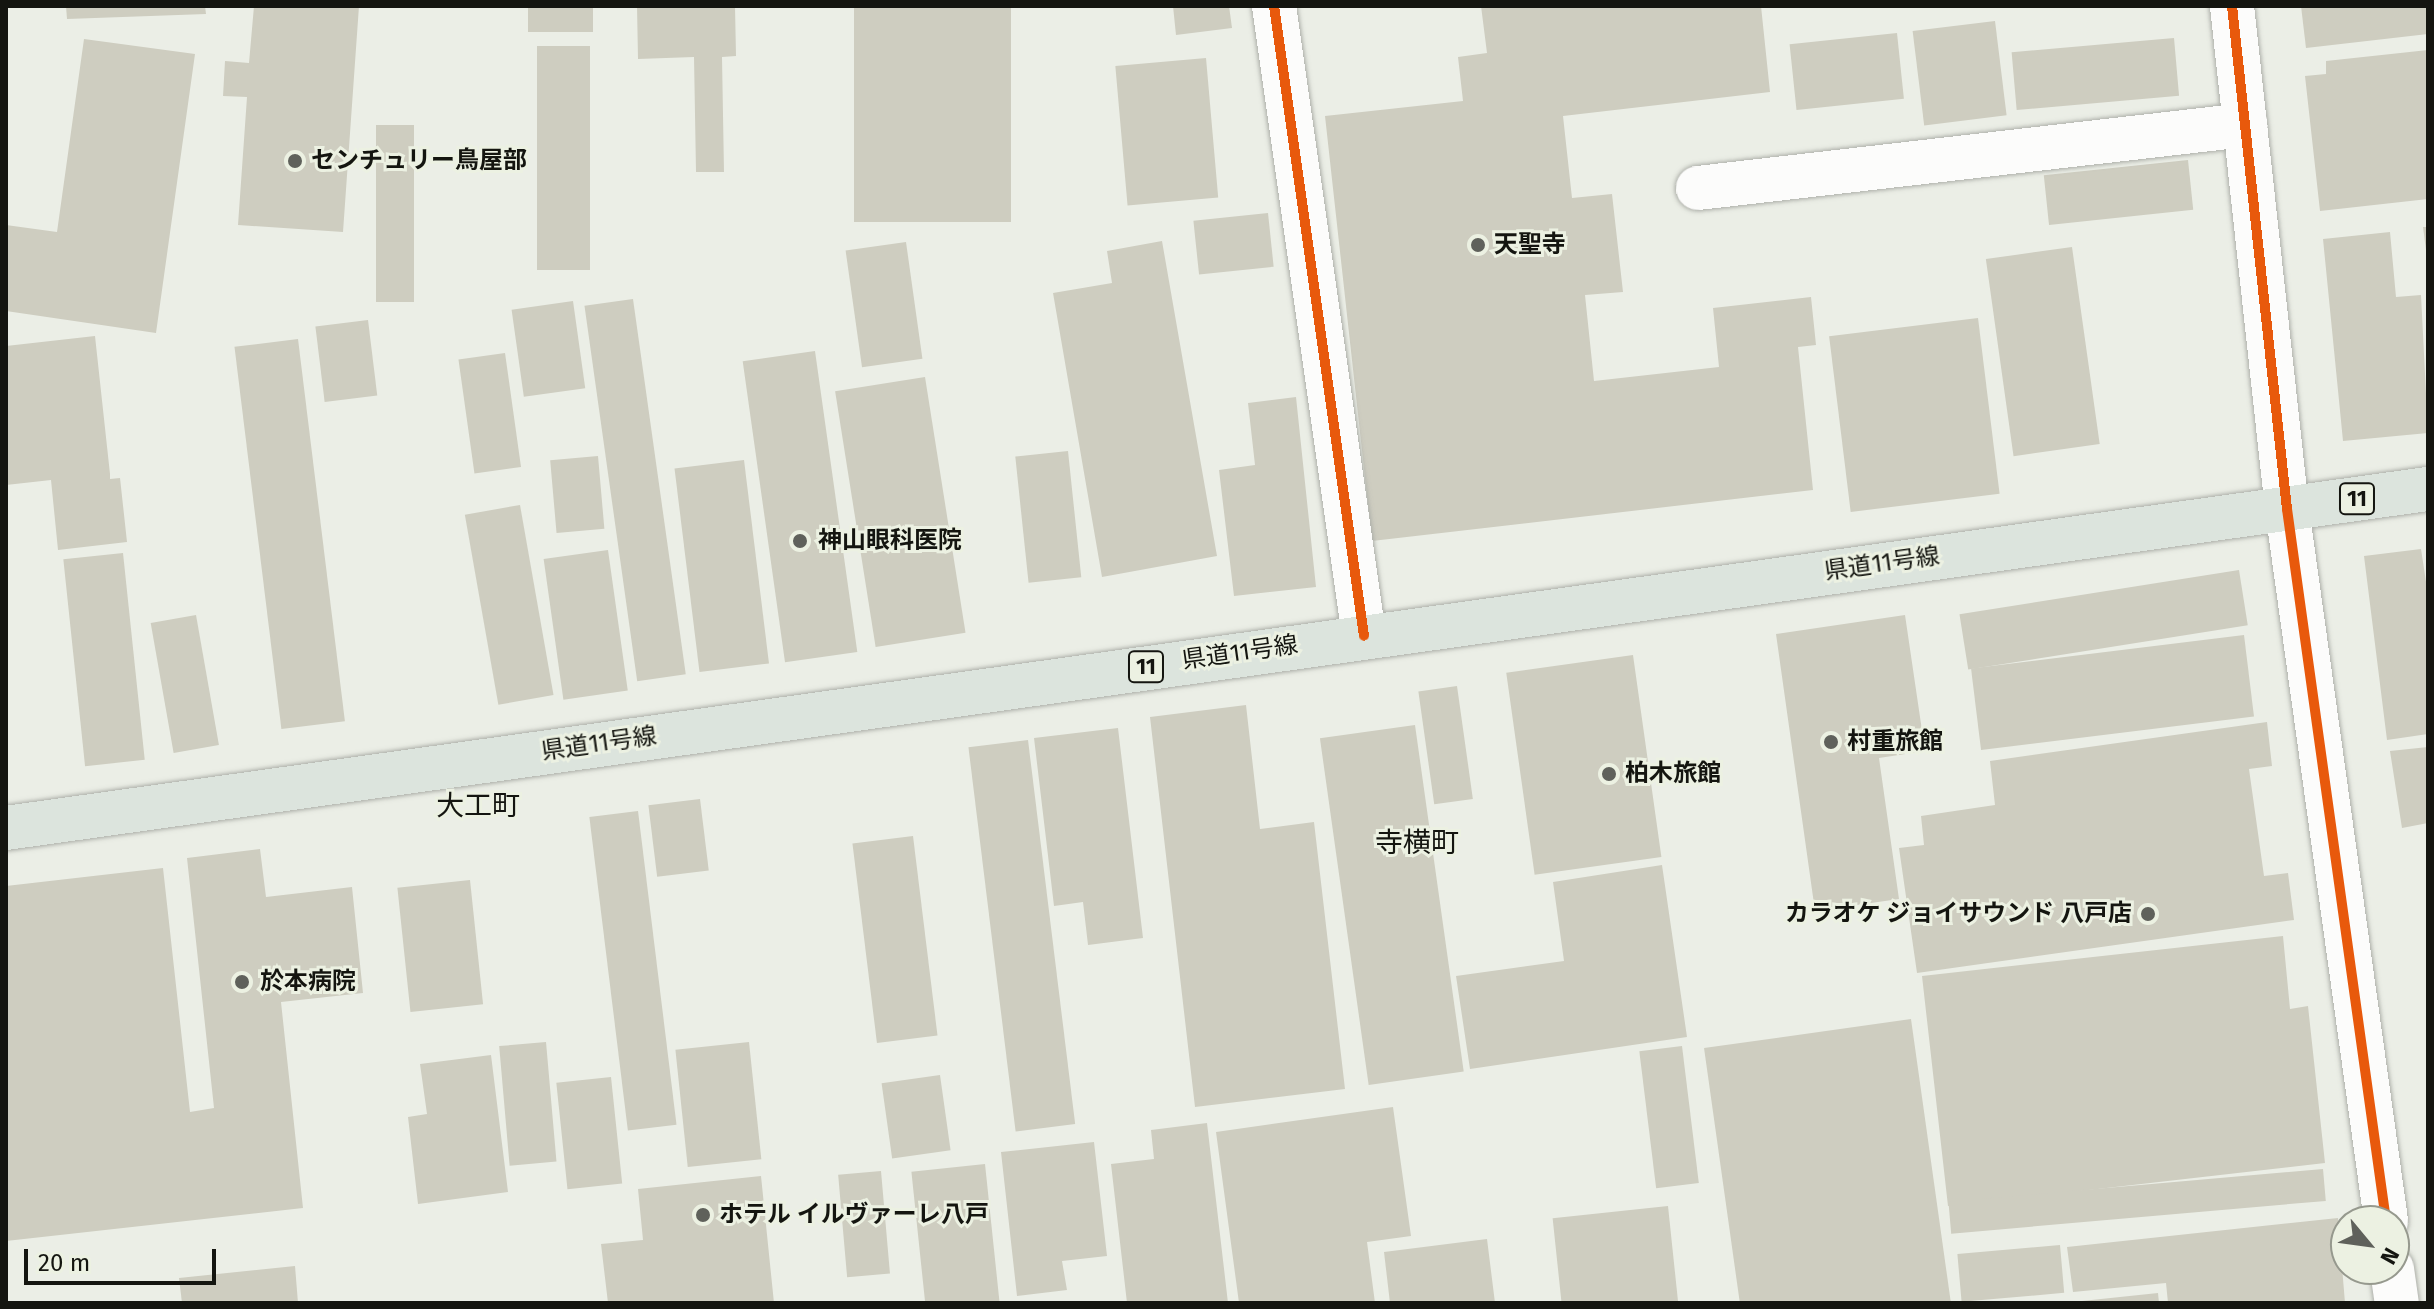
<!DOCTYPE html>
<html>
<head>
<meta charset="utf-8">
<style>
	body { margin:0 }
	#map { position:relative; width:2434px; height:1309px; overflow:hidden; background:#ebeee6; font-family:"Fira Sans","Noto Sans JP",sans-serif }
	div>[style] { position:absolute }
	.building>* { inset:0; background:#cecdc0; transform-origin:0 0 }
	.roads { filter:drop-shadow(0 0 2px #aeb0aa) drop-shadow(0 0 2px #aeb0aa) }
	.minor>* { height:44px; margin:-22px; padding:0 22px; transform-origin:22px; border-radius:22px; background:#fcfcfb }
	.major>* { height:44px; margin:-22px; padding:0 22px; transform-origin:22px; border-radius:22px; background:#dce4dd }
	.cycleway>* { height:10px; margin:-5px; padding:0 5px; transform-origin:5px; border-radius:5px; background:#e8590c }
	.dots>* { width:22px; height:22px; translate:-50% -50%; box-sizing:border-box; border:4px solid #ecf1e2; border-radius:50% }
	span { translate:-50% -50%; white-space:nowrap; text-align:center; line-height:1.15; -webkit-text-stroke:6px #ecf1e2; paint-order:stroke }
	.shield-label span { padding:2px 6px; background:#ecf1e2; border:2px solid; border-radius:6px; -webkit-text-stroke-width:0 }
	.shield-label { font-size:22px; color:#141510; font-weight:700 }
	.poi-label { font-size:24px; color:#141510; font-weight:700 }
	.left { translate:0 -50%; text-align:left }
	.right { translate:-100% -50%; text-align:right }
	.street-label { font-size:24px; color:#141510 }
	.quarter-label { font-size:28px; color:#141510 }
	.frame { position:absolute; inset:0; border:8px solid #141510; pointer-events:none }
	.north { position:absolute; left:2330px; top:1205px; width:80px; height:80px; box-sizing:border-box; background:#ecf1e2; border:2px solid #96998e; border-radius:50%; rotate:119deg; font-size:22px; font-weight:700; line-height:32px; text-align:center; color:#141510 }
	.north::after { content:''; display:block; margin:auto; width:28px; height:36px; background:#5f615b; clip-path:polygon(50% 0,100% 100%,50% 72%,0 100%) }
	.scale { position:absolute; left:24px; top:1249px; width:192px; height:36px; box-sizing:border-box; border:4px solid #141510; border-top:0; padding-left:10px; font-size:24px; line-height:28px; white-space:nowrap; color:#141510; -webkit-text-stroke:6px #ecf1e2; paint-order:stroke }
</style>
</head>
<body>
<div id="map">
	<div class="building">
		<i style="clip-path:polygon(66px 6px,205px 6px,206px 14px,67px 19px)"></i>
		<i style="clip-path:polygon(254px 6px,359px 6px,343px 232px,238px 225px,247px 97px,223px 96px,225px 61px,249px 63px)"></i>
		<i style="left:528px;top:6px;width:65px;height:26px"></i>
		<i style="clip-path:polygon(637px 6px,735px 6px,736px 56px,722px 57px,724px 172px,696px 172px,694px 57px,638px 59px)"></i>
		<i style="left:854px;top:6px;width:157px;height:216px"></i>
		<i style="clip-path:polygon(1173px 6px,1229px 6px,1232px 28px,1176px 35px)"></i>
		<i style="clip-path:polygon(1481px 6px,1761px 6px,1770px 92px,1563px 116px,1572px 198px,1612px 194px,1623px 292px,1585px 295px,1594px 381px,1719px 367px,1713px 308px,1811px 297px,1816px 345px,1798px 347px,1813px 490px,1372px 541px,1325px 116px,1463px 101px,1458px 57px,1487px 53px)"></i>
		<i style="clip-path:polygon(2301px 6px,2428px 6px,2428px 34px,2306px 48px)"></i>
		<i style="left:1995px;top:21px;width:95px;height:83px;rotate:83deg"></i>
		<i style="left:1897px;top:33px;width:66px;height:108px;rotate:84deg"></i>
		<i style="left:2174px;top:38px;width:58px;height:163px;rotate:85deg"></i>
		<i style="clip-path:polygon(84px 39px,195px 54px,156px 333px,6px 311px,6px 225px,57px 232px)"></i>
		<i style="left:537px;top:46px;width:53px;height:224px"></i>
		<i style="clip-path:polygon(2428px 50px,2428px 199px,2320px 211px,2305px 76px,2326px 74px,2326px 61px)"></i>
		<i style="left:1206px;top:58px;width:140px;height:91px;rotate:85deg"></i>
		<i style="left:376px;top:125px;width:38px;height:177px"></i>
		<i style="left:2188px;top:160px;width:50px;height:145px;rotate:84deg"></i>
		<i style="left:1268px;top:213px;width:54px;height:75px;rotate:84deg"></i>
		<i style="clip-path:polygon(2423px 227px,2428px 227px,2428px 250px,2426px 250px)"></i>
		<i style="clip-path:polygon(2390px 232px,2396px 297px,2421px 295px,2428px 433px,2343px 441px,2323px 239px)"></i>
		<i style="clip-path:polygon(1162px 241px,1217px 556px,1102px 577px,1053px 293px,1112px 283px,1107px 251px)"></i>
		<i style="left:906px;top:242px;width:118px;height:61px;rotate:82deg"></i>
		<i style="left:2072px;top:247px;width:199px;height:87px;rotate:82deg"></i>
		<i style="left:633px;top:299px;width:379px;height:49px;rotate:82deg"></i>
		<i style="left:573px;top:301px;width:88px;height:62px;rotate:82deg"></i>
		<i style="left:1978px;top:318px;width:177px;height:150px;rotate:83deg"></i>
		<i style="left:368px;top:320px;width:76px;height:53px;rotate:83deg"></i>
		<i style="clip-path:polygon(95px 336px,110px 474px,110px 479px,120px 478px,127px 542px,58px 550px,51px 480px,6px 485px,6px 346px)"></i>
		<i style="left:298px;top:339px;width:385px;height:64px;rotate:83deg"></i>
		<i style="left:815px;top:351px;width:304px;height:73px;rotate:82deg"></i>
		<i style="left:505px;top:353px;width:115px;height:47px;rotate:82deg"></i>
		<i style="left:925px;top:377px;width:259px;height:91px;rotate:81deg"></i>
		<i style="clip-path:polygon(1296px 397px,1316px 587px,1234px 596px,1219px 470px,1255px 465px,1248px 403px)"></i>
		<i style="left:1068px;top:451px;width:127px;height:53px;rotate:84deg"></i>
		<i style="left:598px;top:456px;width:73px;height:48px;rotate:85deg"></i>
		<i style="left:744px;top:460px;width:205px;height:70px;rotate:83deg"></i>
		<i style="left:520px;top:505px;width:193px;height:56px;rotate:80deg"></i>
		<i style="clip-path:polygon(2421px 549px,2428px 595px,2428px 734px,2387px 740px,2364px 556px)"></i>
		<i style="left:608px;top:550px;width:142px;height:65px;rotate:82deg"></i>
		<i style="left:123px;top:553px;width:208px;height:60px;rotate:84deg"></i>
		<i style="left:2239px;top:570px;width:56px;height:283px;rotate:81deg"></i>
		<i style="left:196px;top:615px;width:132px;height:46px;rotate:80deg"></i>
		<i style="clip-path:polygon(1905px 615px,1925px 751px,1879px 758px,1899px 899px,1815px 911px,1776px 634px)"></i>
		<i style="left:2244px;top:635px;width:82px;height:275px;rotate:83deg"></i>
		<i style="left:1633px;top:655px;width:204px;height:128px;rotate:82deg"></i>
		<i style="left:1457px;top:686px;width:114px;height:39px;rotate:82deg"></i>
		<i style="clip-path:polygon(1246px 705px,1260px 829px,1314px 822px,1345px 1089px,1195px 1107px,1150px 717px)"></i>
		<i style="clip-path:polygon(2267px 722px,2272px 766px,2249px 769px,2264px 876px,2288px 873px,2294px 920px,1917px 973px,1899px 848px,1924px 845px,1921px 816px,1995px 805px,1990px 761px)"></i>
		<i style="left:1415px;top:725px;width:350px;height:96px;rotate:82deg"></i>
		<i style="clip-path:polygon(1118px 728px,1143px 938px,1088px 945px,1083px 902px,1054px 906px,1034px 738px)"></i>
		<i style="left:1028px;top:740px;width:387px;height:60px;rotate:83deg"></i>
		<i style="clip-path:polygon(2428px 747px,2428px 823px,2402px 828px,2390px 751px)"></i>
		<i style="left:700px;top:799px;width:72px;height:52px;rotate:83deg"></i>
		<i style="left:638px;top:811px;width:316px;height:49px;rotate:83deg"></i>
		<i style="left:913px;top:836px;width:201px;height:61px;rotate:83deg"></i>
		<i style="clip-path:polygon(260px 849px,266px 897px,352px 887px,363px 993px,281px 1002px,303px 1208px,6px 1241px,6px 886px,163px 868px,190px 1112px,214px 1108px,187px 858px)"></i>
		<i style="clip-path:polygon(1662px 865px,1687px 1037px,1470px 1069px,1456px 976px,1564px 961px,1553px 882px)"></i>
		<i style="left:470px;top:880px;width:125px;height:73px;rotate:84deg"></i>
		<i style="clip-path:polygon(2283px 936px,2290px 1009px,2308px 1006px,2325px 1163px,1948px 1206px,1922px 976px)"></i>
		<i style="left:1911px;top:1019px;width:287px;height:209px;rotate:82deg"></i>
		<i style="left:546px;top:1042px;width:120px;height:47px;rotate:85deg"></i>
		<i style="left:749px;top:1042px;width:118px;height:74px;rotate:84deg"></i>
		<i style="left:1682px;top:1046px;width:138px;height:43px;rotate:83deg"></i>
		<i style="clip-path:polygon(491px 1055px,508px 1192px,418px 1204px,408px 1117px,427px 1114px,420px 1064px)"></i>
		<i style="left:940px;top:1075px;width:76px;height:59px;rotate:82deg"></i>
		<i style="left:611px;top:1077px;width:107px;height:55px;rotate:84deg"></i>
		<i style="clip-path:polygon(1393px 1107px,1411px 1236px,1367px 1242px,1375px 1303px,1239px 1303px,1216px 1132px)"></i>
		<i style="clip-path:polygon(1207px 1123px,1228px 1303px,1127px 1303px,1111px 1164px,1154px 1159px,1151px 1130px)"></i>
		<i style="clip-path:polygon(1094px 1142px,1107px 1256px,1062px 1261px,1067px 1290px,1017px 1296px,1001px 1152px)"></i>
		<i style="left:985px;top:1164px;width:140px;height:74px;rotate:84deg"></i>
		<i style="left:2323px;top:1169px;width:32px;height:376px;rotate:85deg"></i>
		<i style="left:881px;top:1171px;width:103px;height:43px;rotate:85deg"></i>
		<i style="clip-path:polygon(761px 1176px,774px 1303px,608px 1303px,601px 1244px,643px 1240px,638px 1189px)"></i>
		<i style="left:1668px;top:1206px;width:98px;height:116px;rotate:84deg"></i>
		<i style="clip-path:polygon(2338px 1218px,2345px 1303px,2168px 1303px,2166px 1283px,2073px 1292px,2067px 1247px)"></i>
		<i style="clip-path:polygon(1487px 1239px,1495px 1303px,1390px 1303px,1384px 1252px)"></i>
		<i style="left:2060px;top:1245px;width:48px;height:103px;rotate:85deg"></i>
		<i style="clip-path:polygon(295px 1266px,298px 1303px,182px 1303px,179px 1278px)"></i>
		<i style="clip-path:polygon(2158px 1293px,2159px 1303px,2082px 1303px,2082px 1301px)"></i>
	</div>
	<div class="roads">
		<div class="minor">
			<i style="left:1274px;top:6px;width:636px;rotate:81.87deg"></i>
			<i style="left:2232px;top:6px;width:506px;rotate:83.76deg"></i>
			<i style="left:2287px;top:509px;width:719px;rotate:82.08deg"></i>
			<i style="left:1698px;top:188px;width:551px;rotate:-6.57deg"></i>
			<i style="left:2392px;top:1269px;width:34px;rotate:82deg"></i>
		</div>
		<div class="major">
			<i style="left:6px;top:828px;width:2446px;rotate:-7.97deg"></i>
		</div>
	</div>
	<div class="cycleway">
		<i style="left:1274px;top:6px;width:636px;rotate:81.87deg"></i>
		<i style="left:2232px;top:6px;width:506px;rotate:83.76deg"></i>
		<i style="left:2287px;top:509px;width:719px;rotate:82.08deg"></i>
	</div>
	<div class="dots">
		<i style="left:295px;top:161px;background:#5f615b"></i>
		<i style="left:1478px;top:245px;background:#5f615b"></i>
		<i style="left:800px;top:541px;background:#5f615b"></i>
		<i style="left:1831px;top:742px;background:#5f615b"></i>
		<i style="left:1609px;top:774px;background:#5f615b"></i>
		<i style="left:2148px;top:914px;background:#5f615b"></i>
		<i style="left:242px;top:982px;background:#5f615b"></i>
		<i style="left:703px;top:1215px;background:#5f615b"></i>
	</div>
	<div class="shield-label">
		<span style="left:2357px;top:499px">11</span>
		<span style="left:1146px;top:667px">11</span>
	</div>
	<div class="poi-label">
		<span class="left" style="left:311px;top:161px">センチュリー鳥屋部</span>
		<span class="left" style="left:1494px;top:245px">天聖寺</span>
		<span class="left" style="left:818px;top:541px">神山眼科医院</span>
		<span class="left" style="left:1847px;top:742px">村重旅館</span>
		<span class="left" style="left:1625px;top:774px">柏木旅館</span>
		<span class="right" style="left:2132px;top:914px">カラオケ ジョイサウンド 八戸店</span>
		<span class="left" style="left:260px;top:982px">於本病院</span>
		<span class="left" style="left:719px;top:1215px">ホテル イルヴァーレ八戸</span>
	</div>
	<div class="street-label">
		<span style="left:1882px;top:564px;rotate:-8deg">県道11号線</span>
		<span style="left:1240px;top:653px;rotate:-8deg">県道11号線</span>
		<span style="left:599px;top:744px;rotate:-8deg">県道11号線</span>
	</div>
	<div class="quarter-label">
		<span style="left:478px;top:806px">大工町</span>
		<span style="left:1417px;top:843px">寺横町</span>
	</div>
	<div class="frame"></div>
	<div class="north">N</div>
	<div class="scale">20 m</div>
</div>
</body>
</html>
